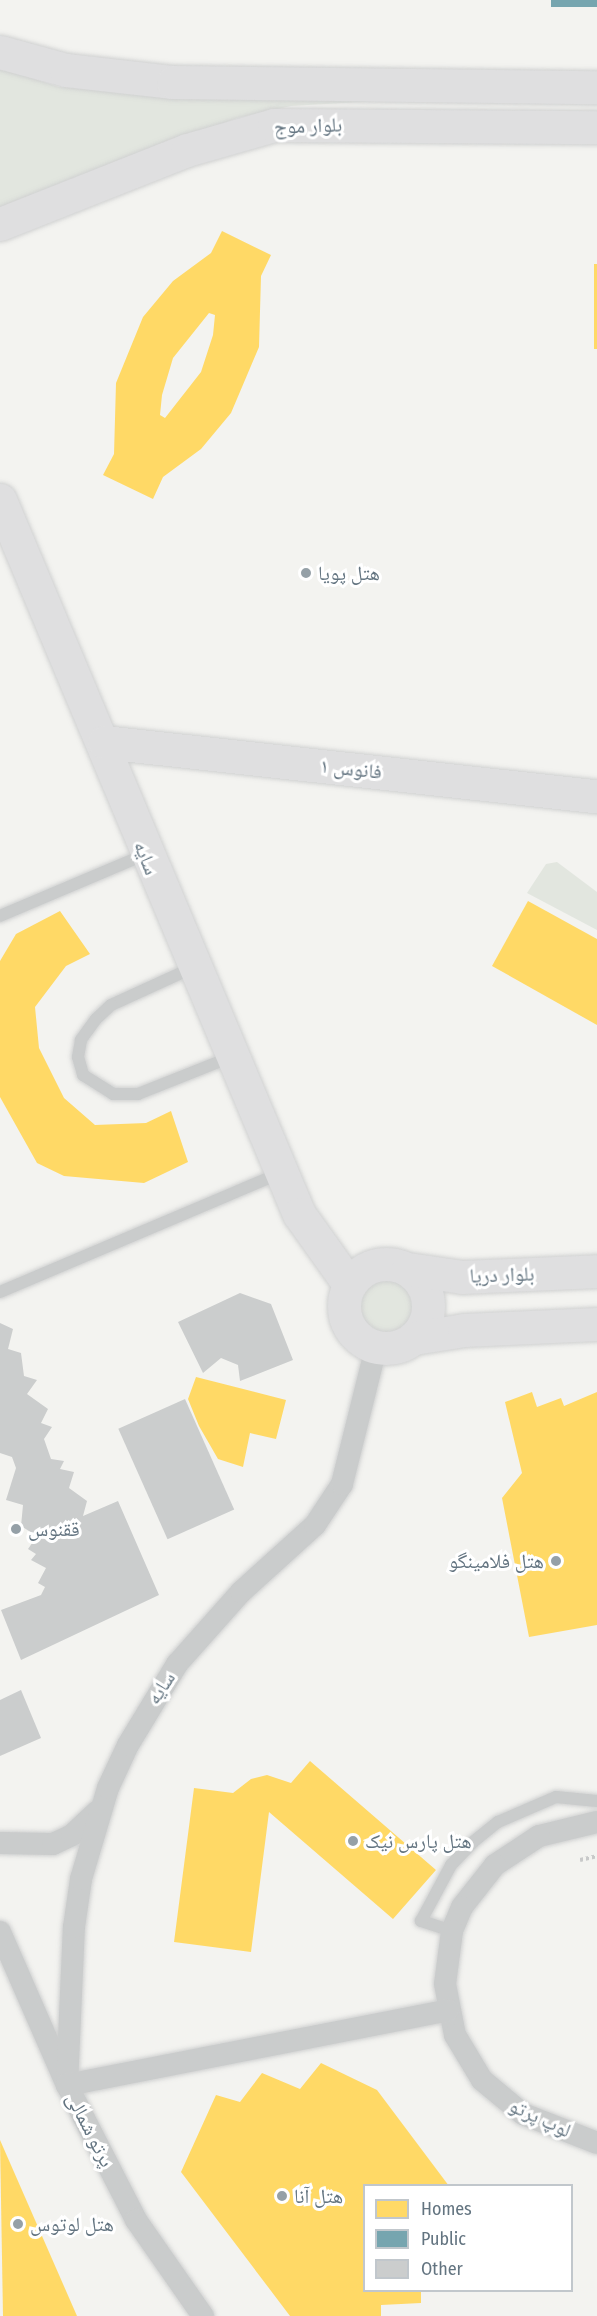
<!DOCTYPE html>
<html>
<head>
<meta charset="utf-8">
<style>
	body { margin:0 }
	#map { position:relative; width:597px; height:2316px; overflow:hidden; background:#f3f3f0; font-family:"Fira Sans Condensed","Noto Naskh Arabic",sans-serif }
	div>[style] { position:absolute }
	.green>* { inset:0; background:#e2e6df }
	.round { border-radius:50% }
	.homes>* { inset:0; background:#ffd966; transform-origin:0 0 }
	.public>* { inset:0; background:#76a5af; transform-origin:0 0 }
	.building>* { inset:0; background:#cbcdcd; transform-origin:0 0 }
	.path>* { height:4px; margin-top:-2px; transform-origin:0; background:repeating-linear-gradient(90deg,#c8c9c9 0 3px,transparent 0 6px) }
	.roads { filter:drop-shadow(0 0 2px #d0d1d1) drop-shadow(0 0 2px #d0d1d1) }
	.lane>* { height:12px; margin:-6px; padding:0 6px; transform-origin:6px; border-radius:6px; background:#cacccc }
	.street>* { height:22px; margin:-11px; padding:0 11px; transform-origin:11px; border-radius:11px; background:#cacccc }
	.secondary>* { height:33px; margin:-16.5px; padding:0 16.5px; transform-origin:16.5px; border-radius:16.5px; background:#dfdfe0 }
	.secondary>.ring { margin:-16.5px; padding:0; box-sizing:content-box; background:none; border:33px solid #dfdfe0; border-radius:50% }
	.dots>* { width:16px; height:16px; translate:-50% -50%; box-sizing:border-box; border:3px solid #fff; border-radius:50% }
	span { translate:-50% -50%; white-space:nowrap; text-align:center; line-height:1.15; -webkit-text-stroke:6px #fff; paint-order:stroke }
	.street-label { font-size:20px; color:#637480 }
	.poi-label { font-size:20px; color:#637480 }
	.left { translate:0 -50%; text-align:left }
	.right { translate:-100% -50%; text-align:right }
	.legend { position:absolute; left:363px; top:2184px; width:210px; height:108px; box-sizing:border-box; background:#fff; border:2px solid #c1c7cc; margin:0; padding:8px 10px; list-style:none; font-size:18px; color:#637480 }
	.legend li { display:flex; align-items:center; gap:12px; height:30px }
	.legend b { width:30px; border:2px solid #c1c7cc }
</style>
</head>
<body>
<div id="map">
	<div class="green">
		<i style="clip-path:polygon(0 68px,59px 87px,430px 98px,291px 106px,237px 118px,0 208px)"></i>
		<i style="clip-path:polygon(557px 862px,597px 892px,597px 930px,527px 893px,546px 864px)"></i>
		<i class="round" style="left:356px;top:1276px;width:60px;height:60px"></i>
	</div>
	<div class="homes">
		<i style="clip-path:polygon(evenodd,222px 231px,271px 255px,261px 276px,259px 347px,231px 413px,201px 449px,163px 477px,153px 499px,103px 475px,114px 454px,116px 383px,143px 317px,173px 281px,211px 253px,222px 231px,209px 313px,215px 315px,213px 335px,201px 372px,165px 418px,160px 415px,162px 395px,173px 358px,209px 313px)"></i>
		<i style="left:594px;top:264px;width:3px;height:85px"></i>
		<i style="clip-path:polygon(528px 901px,597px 939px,597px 1025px,492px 966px)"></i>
		<i style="clip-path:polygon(60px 911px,90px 954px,66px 966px,35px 1007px,39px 1048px,64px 1098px,95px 1125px,146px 1123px,171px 1111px,188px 1162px,144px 1183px,64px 1176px,37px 1163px,0 1097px,0 961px,16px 934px)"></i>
		<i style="clip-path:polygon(196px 1377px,286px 1400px,276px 1439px,250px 1433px,243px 1467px,218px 1459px,199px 1426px,188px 1399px)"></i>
		<i style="clip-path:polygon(532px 1392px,537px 1407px,561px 1398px,564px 1406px,597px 1392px,597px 1625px,529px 1637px,502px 1498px,522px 1473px,505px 1402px)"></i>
		<i style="clip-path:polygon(310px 1761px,436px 1870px,393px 1919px,269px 1812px,251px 1952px,174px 1942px,194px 1788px,233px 1793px,251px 1779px,267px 1775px,291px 1783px)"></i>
		<i style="clip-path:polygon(321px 2063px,377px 2090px,449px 2186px,364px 2186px,364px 2290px,421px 2290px,421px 2303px,381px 2305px,381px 2316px,290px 2316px,181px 2172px,216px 2095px,240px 2102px,262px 2073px,300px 2089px)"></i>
		<i style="clip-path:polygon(0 2140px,77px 2316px,3px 2316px)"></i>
	</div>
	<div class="public">
		<i style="left:551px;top:0;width:46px;height:7px"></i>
	</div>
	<div class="building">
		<i style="clip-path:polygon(240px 1293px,271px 1304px,293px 1360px,240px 1381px,238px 1365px,221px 1358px,203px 1373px,178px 1322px)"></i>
		<i style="clip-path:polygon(0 1323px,13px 1329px,8px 1349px,21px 1353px,24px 1376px,37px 1380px,27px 1394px,48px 1409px,41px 1423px,52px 1427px,44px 1439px,51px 1459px,64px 1461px,60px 1469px,74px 1472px,69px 1488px,87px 1501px,83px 1516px,118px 1501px,159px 1595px,21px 1660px,1px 1610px,41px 1595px,45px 1587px,38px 1583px,46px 1568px,31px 1560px,36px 1554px,28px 1549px,37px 1536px,21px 1526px,23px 1505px,6px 1500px,16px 1468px,12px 1457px,0 1453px)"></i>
		<i style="left:185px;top:1399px;width:121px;height:73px;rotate:66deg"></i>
		<i style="clip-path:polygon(21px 1690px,41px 1738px,0 1756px,0 1700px)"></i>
	</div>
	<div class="path">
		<i style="left:580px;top:1860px;width:17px;rotate:-13deg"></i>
	</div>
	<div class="roads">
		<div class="lane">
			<i style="left:0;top:916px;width:156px;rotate:-23deg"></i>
			<i style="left:192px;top:968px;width:89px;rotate:155.4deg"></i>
			<i style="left:111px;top:1005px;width:21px;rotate:137deg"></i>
			<i style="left:96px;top:1019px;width:26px;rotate:126deg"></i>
			<i style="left:81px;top:1040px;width:17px;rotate:100deg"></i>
			<i style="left:78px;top:1057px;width:19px;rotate:74deg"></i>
			<i style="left:83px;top:1075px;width:36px;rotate:32deg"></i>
			<i style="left:113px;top:1094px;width:25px"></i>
			<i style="left:138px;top:1094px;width:100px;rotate:-21.7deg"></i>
			<i style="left:0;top:1292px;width:304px;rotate:-23deg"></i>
			<i style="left:452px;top:1931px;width:33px;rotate:-162deg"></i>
			<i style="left:421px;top:1921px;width:64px;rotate:-61.8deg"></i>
			<i style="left:451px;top:1865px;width:32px;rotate:-46deg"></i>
			<i style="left:473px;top:1842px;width:32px;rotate:-39deg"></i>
			<i style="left:498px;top:1822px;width:63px;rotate:-23.3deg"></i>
			<i style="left:556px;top:1797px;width:41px;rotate:5.6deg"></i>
		</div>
		<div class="street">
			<i style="left:597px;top:1822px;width:60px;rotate:166.4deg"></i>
			<i style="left:539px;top:1836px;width:53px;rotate:146.6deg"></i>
			<i style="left:495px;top:1865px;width:53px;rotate:128.2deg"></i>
			<i style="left:462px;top:1907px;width:26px;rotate:113deg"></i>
			<i style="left:452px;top:1931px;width:53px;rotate:97.5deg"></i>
			<i style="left:445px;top:1984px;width:52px;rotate:78.9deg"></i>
			<i style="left:455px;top:2035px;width:52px;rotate:59deg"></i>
			<i style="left:482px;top:2080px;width:53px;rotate:39.7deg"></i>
			<i style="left:523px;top:2114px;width:79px;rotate:21.4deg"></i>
			<i style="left:0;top:1843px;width:53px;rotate:1.1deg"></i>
			<i style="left:53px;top:1844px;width:21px;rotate:-25deg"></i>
			<i style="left:72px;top:1835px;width:35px;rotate:-43deg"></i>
			<i style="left:0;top:1932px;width:167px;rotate:66.4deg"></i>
			<i style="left:67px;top:2085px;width:152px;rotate:62.9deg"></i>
			<i style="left:136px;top:2220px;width:117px;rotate:55.1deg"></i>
			<i style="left:67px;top:2085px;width:158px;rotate:-87.5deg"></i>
			<i style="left:74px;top:1927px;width:49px;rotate:-81.7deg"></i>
			<i style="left:81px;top:1879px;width:95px;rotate:-73.5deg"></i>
			<i style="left:108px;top:1788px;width:47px;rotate:-65.1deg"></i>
			<i style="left:128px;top:1745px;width:95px;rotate:-58.8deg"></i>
			<i style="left:177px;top:1664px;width:96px;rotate:-48.4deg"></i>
			<i style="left:241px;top:1592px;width:100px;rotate:-42.2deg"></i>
			<i style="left:315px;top:1525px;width:49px;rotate:-56.6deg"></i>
			<i style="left:342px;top:1484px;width:140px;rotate:-76deg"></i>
			<i style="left:67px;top:2085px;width:388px;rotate:-11.1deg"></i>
		</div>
		<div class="secondary">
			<i style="left:0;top:52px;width:68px;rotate:15.3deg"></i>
			<i style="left:66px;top:70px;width:108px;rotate:6.4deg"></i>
			<i style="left:173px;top:82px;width:424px;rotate:0.7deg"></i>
			<i style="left:0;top:224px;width:201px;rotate:-21.6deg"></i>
			<i style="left:187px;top:150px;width:91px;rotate:-16deg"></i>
			<i style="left:274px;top:125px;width:323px;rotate:0.4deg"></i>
			<i style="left:0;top:500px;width:774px;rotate:67.28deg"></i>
			<i style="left:299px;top:1214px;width:86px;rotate:54.5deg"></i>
			<i style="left:104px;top:742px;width:496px;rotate:6.3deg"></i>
			<i class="ring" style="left:344px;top:1264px;width:51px;height:51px"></i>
			<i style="left:408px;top:1269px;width:55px;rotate:8.4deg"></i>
			<i style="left:462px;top:1277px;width:135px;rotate:-2.5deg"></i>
			<i style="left:414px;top:1338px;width:51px;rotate:-9.1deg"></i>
			<i style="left:464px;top:1330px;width:133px;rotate:-2.6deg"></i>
		</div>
	</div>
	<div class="dots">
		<i style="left:306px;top:573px;background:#95a0a7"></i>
		<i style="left:16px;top:1529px;background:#95a0a7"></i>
		<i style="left:556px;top:1561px;background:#95a0a7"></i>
		<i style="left:353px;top:1841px;background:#95a0a7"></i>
		<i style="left:282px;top:2196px;background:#95a0a7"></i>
		<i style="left:18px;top:2224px;background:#95a0a7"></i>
	</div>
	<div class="street-label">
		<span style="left:308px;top:126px;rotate:-2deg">بلوار موج</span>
		<span style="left:351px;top:769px;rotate:6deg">فانوس ۱</span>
		<span style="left:146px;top:858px;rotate:68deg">سایه</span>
		<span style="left:502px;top:1275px;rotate:-2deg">بلوار دریا</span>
		<span style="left:161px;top:1688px;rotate:-57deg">سایه</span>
		<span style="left:540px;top:2118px;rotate:25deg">لوپ پرتو</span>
		<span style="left:90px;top:2130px;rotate:63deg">پرتو شمالی</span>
	</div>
	<div class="poi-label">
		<span class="left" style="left:318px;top:573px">هتل پویا</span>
		<span class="left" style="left:28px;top:1529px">ققنوس</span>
		<span class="right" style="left:544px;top:1561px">هتل فلامینگو</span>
		<span class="left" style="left:365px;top:1841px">هتل پارس نیک</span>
		<span class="left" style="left:294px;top:2196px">هتل آنا</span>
		<span class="left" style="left:30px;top:2224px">هتل لوتوس</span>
	</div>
	<ul class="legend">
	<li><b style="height:16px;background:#ffd966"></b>Homes</li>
	<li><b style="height:16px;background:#76a5af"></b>Public</li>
	<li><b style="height:16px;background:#cbcdcd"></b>Other</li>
	</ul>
</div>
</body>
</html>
